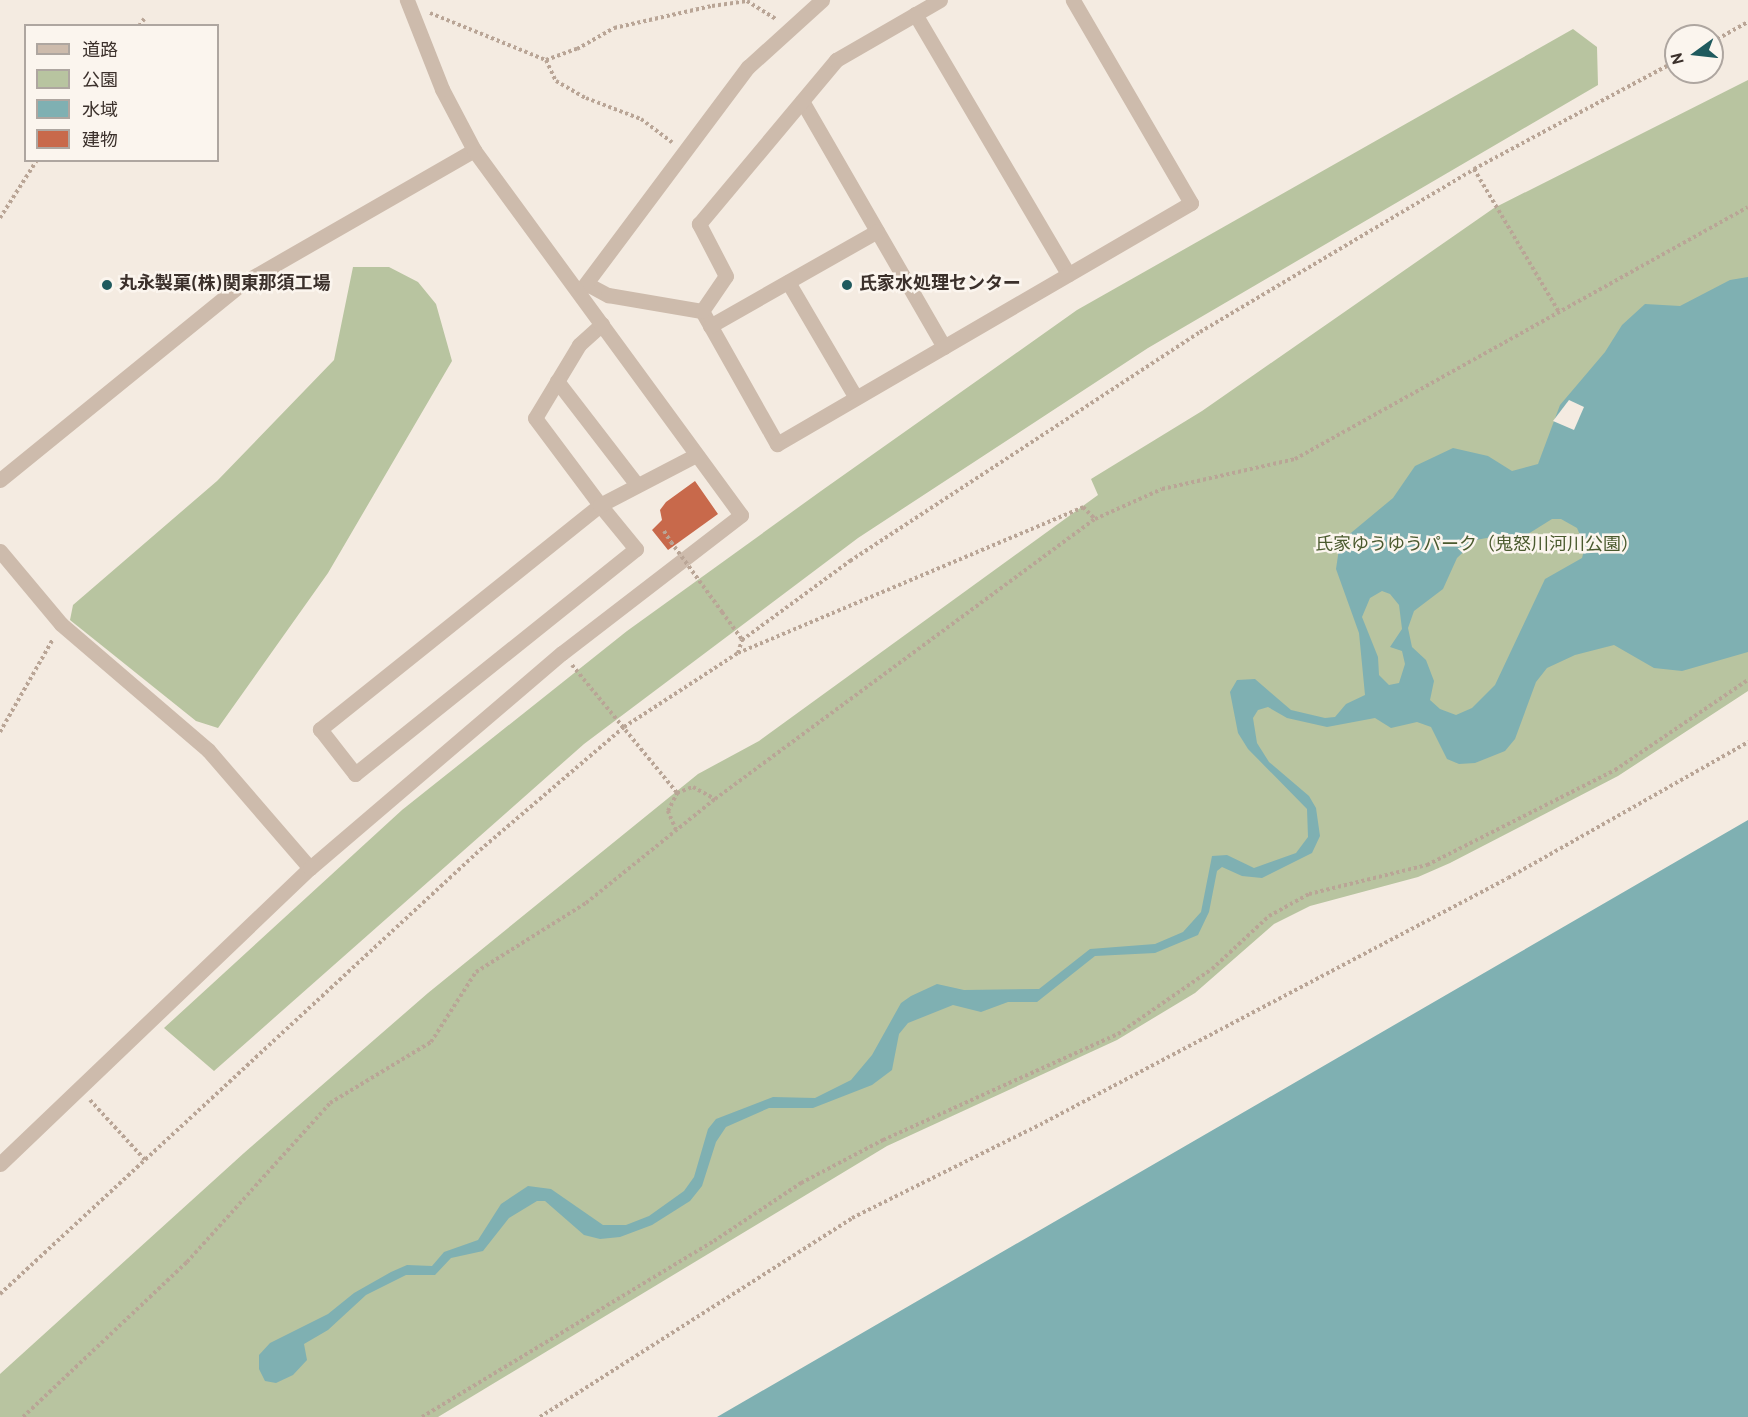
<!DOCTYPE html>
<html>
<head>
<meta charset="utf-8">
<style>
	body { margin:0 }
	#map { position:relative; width:1748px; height:1417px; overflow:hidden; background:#f4ebe1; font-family:Overpass,"Noto Sans JP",sans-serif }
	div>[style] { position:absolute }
	.green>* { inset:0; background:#b8c4a0 }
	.water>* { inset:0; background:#7fb0b2 }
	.pier>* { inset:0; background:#f4ebe1 }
	.building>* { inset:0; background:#c8694b }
	.path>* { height:4px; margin-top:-2px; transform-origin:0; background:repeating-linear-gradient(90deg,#b9a596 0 3px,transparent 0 6px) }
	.minor>* { height:15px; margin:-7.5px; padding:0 7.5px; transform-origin:7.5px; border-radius:7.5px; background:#cdbbac }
	.path-bridge>* { height:4px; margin-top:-2px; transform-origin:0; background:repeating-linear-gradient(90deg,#b9a596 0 3px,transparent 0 6px) }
	.dots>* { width:16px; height:16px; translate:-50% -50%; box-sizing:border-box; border:3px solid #fbf5ee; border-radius:50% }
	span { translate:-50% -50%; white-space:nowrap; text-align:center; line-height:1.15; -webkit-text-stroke:5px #fbf5ee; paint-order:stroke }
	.poi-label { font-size:18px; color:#3b302b; font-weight:700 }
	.left { translate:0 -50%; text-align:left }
	.park-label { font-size:18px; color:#4a5a2e }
	.legend { position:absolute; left:24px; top:24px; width:195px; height:138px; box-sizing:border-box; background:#fbf5ee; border:2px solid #aea6a0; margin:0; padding:8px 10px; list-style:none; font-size:18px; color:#3b302b }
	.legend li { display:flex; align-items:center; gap:12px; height:30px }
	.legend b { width:30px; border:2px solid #aea6a0 }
	.north { position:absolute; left:1664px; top:24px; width:60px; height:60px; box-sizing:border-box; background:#fbf5ee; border:2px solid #aea6a0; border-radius:50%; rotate:255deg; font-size:16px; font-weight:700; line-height:24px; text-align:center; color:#3b302b }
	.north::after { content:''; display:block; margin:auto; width:21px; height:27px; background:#1f5a5e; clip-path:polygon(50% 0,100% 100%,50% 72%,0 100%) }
</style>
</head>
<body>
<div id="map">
	<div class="green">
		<i style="clip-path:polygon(1573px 29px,1597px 47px,1598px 85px,1148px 348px,858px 538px,584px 744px,214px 1071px,164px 1028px,402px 810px,627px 631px,821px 491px,1077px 310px)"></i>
		<i style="clip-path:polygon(1748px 80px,1748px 691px,1618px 776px,1450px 863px,1418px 877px,1310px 906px,1274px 924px,1195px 993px,1117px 1040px,887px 1146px,438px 1417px,0 1417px,0 1374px,244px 1153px,428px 993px,698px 774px,759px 741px,1098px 495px,1091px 479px,1202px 411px,1494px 208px)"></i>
		<i style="clip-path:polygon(353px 267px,389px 267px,418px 282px,436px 304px,452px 361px,328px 573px,218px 728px,196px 721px,70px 620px,73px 605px,217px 481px,334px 360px)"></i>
	</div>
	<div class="water">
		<i style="clip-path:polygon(evenodd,1748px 277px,1748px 652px,1682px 671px,1654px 668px,1614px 645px,1575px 655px,1547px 668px,1536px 682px,1515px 739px,1505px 751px,1475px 763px,1459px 764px,1447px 759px,1431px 727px,1417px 722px,1391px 728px,1375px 718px,1327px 727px,1287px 718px,1268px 707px,1258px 710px,1253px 718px,1257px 743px,1269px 762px,1309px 796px,1316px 808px,1320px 836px,1312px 853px,1262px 878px,1242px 876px,1222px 867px,1217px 871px,1209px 912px,1198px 935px,1155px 953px,1095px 956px,1037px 1002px,1008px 1002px,981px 1012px,953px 1005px,908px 1023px,899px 1034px,892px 1070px,872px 1085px,813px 1108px,769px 1108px,726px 1127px,716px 1142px,702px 1186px,690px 1201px,652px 1225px,620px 1237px,600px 1239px,584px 1235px,545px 1201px,537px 1201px,509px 1218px,483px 1251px,451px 1258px,435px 1275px,406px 1275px,366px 1295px,328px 1330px,304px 1344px,307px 1360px,293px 1375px,276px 1383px,265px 1381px,259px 1369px,259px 1355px,270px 1343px,328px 1314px,354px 1293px,391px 1272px,407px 1265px,432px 1266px,444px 1252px,478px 1240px,501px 1204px,528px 1186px,551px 1189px,603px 1225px,626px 1225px,649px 1216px,684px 1191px,694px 1177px,708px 1129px,716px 1119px,773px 1097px,815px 1098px,851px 1080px,872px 1055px,901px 1003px,911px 996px,937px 984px,964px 990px,1039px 989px,1090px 949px,1155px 944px,1183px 932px,1201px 912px,1212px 856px,1227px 855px,1254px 868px,1296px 853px,1308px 837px,1307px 809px,1248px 749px,1238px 733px,1230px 692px,1237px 680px,1255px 679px,1291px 710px,1325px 718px,1335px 717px,1346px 704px,1365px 695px,1359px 633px,1336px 569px,1340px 542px,1393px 498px,1415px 466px,1453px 448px,1488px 456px,1512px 471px,1538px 464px,1560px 405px,1605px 352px,1622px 325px,1645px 304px,1680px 306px,1730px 280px,1748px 277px,1552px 519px,1561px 519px,1577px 528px,1585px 547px,1582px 558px,1545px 579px,1495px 685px,1472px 708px,1456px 715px,1440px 709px,1430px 700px,1434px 681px,1426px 660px,1412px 647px,1408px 628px,1414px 611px,1443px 589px,1457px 558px,1476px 540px,1497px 536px,1517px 541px,1552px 519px,1748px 277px,1382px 591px,1390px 594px,1399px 605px,1402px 629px,1390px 647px,1402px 651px,1405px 664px,1399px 683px,1389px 685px,1379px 675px,1378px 657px,1362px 617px,1370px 598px,1382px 591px)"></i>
		<i style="clip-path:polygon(1748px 820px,1748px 1417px,717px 1417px,1522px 951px)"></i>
	</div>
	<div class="pier">
		<i style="clip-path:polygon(1569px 400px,1584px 407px,1574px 430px,1553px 421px)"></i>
	</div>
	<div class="building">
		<i style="clip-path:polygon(695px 481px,718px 514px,668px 550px,652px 530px,662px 520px,660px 510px,666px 502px)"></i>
	</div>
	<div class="path">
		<i style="left:430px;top:13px;width:125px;rotate:22.1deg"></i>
		<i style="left:546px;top:60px;width:23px;rotate:65deg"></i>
		<i style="left:556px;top:81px;width:34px;rotate:30deg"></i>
		<i style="left:586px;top:98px;width:59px;rotate:20.9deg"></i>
		<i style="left:641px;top:119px;width:39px;rotate:37deg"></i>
		<i style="left:139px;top:26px;width:9px;rotate:-54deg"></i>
		<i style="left:1712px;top:42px;width:41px;rotate:-29.1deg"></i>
		<i style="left:546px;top:60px;width:33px;rotate:-20deg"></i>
		<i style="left:577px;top:49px;width:43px;rotate:-29.6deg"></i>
		<i style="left:614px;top:28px;width:100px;rotate:-12.7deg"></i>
		<i style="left:712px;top:6px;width:35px;rotate:-8deg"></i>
		<i style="left:747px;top:1px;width:34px;rotate:32deg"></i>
		<i style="left:1474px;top:169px;width:166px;rotate:59.3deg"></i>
		<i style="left:0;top:218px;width:69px;rotate:-57.5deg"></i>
		<i style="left:664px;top:531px;width:13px;rotate:58deg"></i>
		<i style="left:722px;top:612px;width:34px;rotate:54deg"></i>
		<i style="left:738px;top:653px;width:375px;rotate:-22.9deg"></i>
		<i style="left:1083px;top:507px;width:17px;rotate:45deg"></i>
		<i style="left:572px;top:665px;width:166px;rotate:50.6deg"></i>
		<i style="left:0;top:732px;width:107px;rotate:-60.3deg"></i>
		<i style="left:676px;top:830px;width:21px;rotate:-113deg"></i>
		<i style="left:668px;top:811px;width:20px;rotate:-63deg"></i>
		<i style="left:677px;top:793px;width:17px;rotate:-21deg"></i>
		<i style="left:693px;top:787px;width:25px;rotate:29deg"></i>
		<i style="left:90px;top:1100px;width:81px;rotate:47.5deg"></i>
		<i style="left:0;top:1294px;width:654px;rotate:-42.77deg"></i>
		<i style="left:480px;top:850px;width:189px;rotate:-40.5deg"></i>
		<i style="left:624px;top:727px;width:136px;rotate:-33deg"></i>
		<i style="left:738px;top:653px;width:14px;rotate:-73deg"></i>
		<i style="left:742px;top:640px;width:134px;rotate:-36.2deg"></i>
		<i style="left:850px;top:561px;width:418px;rotate:-33.2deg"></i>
		<i style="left:1200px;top:332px;width:319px;rotate:-30.7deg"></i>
		<i style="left:1474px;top:169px;width:229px;rotate:-28.1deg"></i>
		<i style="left:23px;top:1417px;width:226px;rotate:-43.4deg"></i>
		<i style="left:187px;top:1262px;width:214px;rotate:-48deg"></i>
		<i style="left:330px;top:1103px;width:118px;rotate:-31.1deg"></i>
		<i style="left:431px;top:1042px;width:83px;rotate:-57.3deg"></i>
		<i style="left:476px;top:972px;width:130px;rotate:-32.1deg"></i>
		<i style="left:586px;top:903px;width:166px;rotate:-38.9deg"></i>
		<i style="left:715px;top:799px;width:472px;rotate:-36.4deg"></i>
		<i style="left:1095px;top:519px;width:73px;rotate:-24.1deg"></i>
		<i style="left:1162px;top:489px;width:136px;rotate:-12.7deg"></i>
		<i style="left:1295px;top:459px;width:518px;rotate:-29.09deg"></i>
		<i style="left:422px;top:1417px;width:341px;rotate:-31.1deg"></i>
		<i style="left:714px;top:1241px;width:105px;rotate:-33.7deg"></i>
		<i style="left:801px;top:1183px;width:93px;rotate:-27.7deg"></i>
		<i style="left:883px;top:1140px;width:258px;rotate:-24.3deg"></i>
		<i style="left:1118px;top:1034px;width:114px;rotate:-34.7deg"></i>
		<i style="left:1212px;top:969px;width:78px;rotate:-42.9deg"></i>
		<i style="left:1269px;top:916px;width:46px;rotate:-28.8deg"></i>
		<i style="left:1309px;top:894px;width:122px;rotate:-13.8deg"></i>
		<i style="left:1427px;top:865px;width:211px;rotate:-26.8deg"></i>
		<i style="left:1615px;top:770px;width:161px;rotate:-34.1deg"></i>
		<i style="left:540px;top:1417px;width:370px;rotate:-32.5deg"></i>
		<i style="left:852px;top:1218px;width:216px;rotate:-26.4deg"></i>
		<i style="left:1045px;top:1122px;width:523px;rotate:-27.79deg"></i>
		<i style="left:1508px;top:878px;width:276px;rotate:-29.5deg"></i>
	</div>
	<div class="minor">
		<i style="left:915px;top:14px;width:302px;rotate:59.5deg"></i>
		<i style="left:802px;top:101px;width:284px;rotate:60deg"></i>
		<i style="left:788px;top:282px;width:134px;rotate:59.6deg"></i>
		<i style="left:587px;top:284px;width:24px;rotate:28deg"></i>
		<i style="left:608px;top:295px;width:95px;rotate:9.7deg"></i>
		<i style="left:702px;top:311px;width:153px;rotate:60.6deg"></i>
		<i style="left:777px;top:444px;width:479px;rotate:-30.2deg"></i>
		<i style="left:1191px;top:203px;width:235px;rotate:-120.2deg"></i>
		<i style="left:581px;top:290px;width:279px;rotate:-53.2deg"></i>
		<i style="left:748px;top:67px;width:100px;rotate:-42.2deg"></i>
		<i style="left:702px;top:311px;width:42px;rotate:-55.6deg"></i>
		<i style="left:726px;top:276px;width:59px;rotate:-117.4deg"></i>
		<i style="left:699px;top:224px;width:214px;rotate:-50.1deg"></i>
		<i style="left:836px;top:60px;width:120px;rotate:-30deg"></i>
		<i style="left:602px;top:324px;width:31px;rotate:138deg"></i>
		<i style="left:579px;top:345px;width:85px;rotate:121.1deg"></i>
		<i style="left:535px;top:418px;width:109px;rotate:53.2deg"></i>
		<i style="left:600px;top:505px;width:359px;rotate:141.3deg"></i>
		<i style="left:320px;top:729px;width:57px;rotate:52.1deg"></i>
		<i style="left:355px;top:774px;width:360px;rotate:-38.7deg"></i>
		<i style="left:636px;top:549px;width:57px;rotate:-129.3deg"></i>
		<i style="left:600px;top:505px;width:108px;rotate:-27.5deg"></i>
		<i style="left:710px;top:326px;width:192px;rotate:-29.6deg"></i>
		<i style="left:557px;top:381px;width:131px;rotate:52.4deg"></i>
		<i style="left:0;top:480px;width:311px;rotate:-39.1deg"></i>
		<i style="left:241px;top:284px;width:269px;rotate:-29.9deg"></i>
		<i style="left:0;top:551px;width:95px;rotate:50.1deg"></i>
		<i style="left:61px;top:624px;width:194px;rotate:40.6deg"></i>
		<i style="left:208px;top:750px;width:156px;rotate:49.2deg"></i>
		<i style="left:0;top:1164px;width:429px;rotate:-43.7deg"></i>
		<i style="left:310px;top:868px;width:331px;rotate:-40.5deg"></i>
		<i style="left:562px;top:653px;width:226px;rotate:-37.6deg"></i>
		<i style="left:741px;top:515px;width:452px;rotate:-126.2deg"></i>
		<i style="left:474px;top:150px;width:69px;rotate:-117.7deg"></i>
		<i style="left:442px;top:89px;width:96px;rotate:-111.5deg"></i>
	</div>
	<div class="path-bridge">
		<i style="left:671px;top:542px;width:87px;rotate:53.9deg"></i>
	</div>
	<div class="dots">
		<i style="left:107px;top:285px;background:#1f5a5e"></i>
		<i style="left:847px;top:285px;background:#1f5a5e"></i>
	</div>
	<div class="poi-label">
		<span class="left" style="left:119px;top:285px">丸永製菓(株)関東那須工場</span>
		<span class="left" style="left:859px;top:285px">氏家水処理センター</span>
	</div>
	<div class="park-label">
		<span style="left:1477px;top:546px">氏家ゆうゆうパーク（鬼怒川河川公園）</span>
	</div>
	<ul class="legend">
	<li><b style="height:8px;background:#cdbbac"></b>道路</li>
	<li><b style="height:16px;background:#b8c4a0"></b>公園</li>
	<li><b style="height:16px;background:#7fb0b2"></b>水域</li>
	<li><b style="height:16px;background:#c8694b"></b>建物</li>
	</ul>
	<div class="north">N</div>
</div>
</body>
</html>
